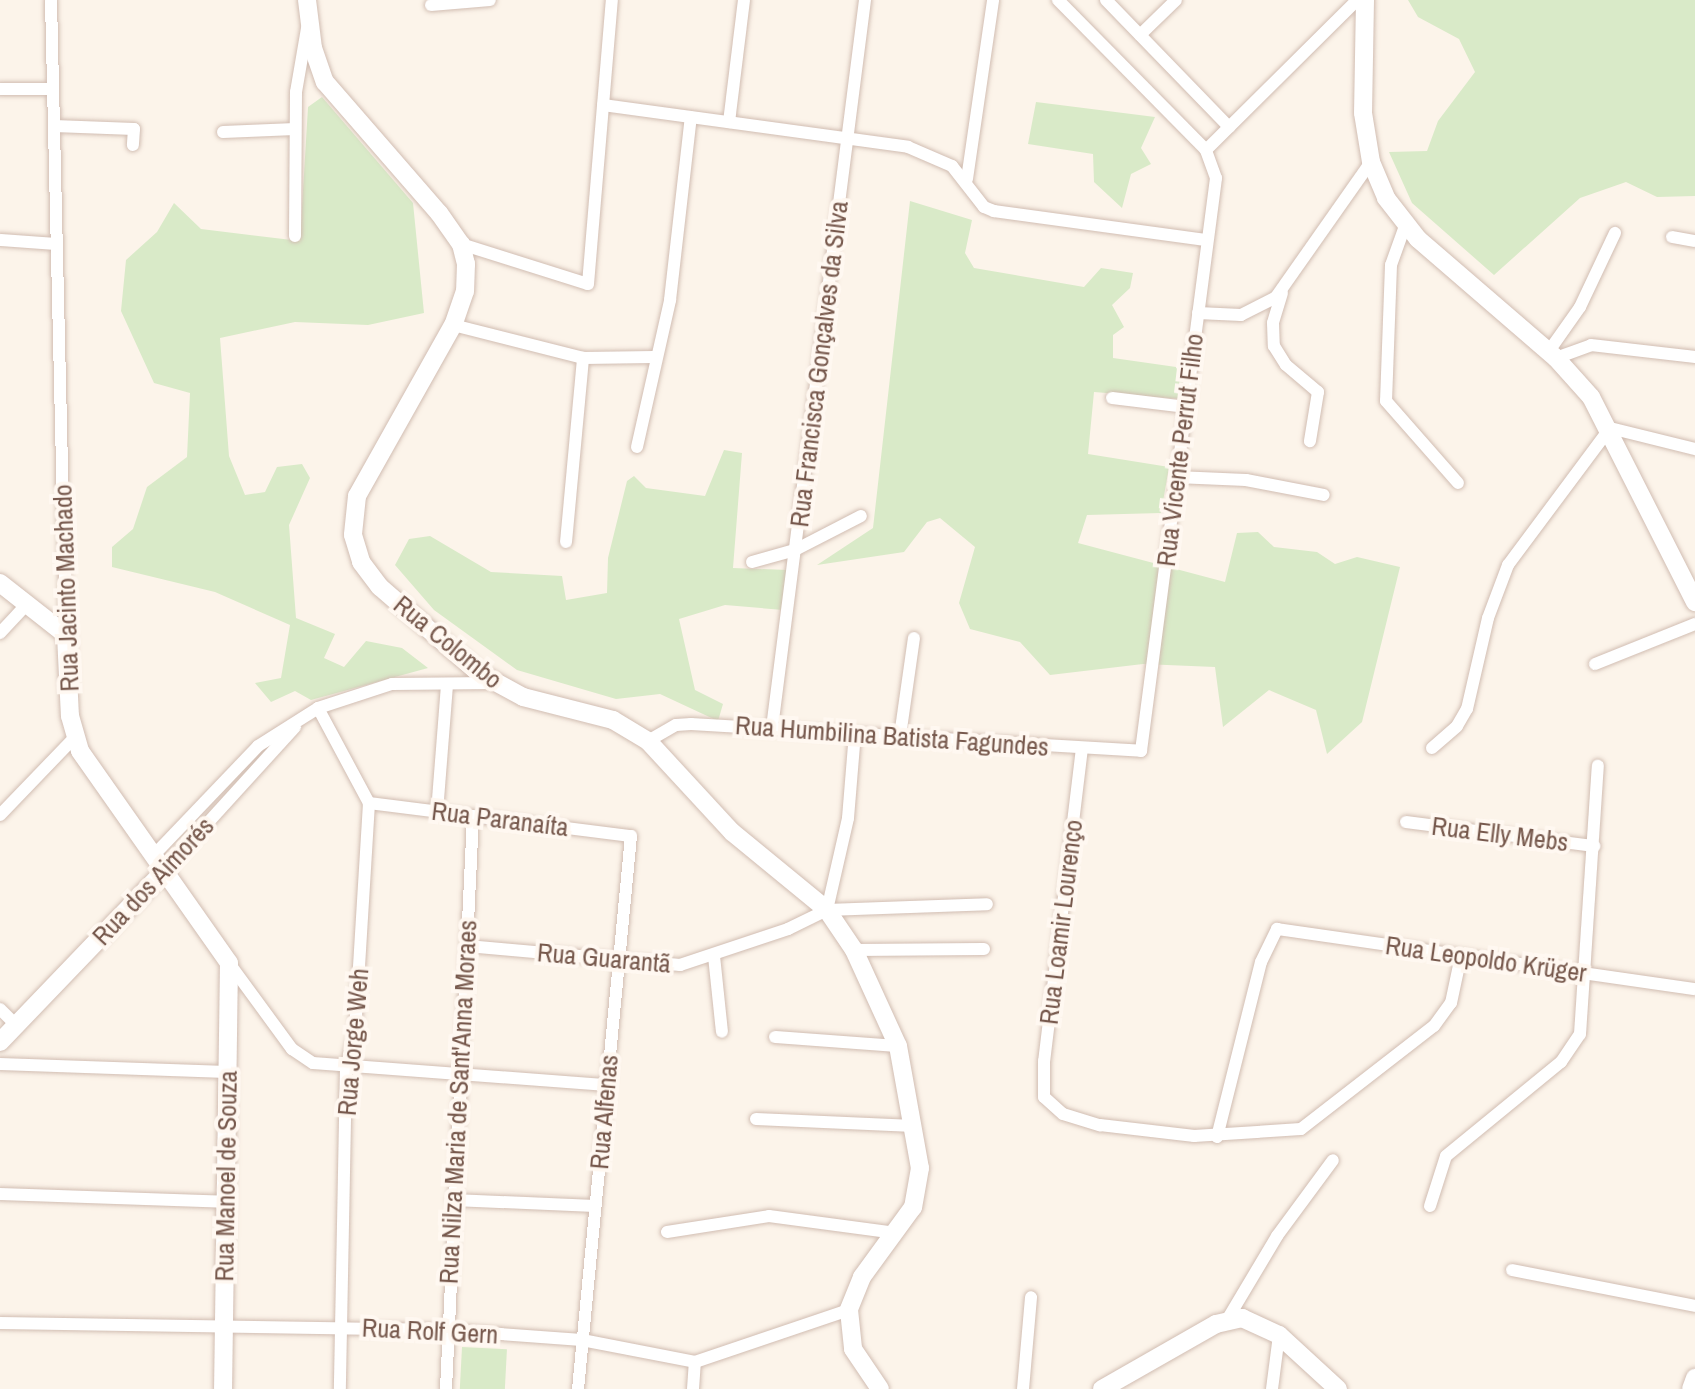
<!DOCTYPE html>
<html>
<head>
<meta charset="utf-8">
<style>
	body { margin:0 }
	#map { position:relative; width:1695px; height:1389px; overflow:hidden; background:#fcf4ea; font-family:"Archivo Narrow",sans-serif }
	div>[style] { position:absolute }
	.green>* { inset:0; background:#d9eac8; transform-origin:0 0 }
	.roads { filter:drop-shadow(0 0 2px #d1bdb2) drop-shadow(0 0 2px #d1bdb2) }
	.street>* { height:12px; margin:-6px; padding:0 6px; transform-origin:6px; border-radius:6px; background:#fff }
	.secondary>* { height:18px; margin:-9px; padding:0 9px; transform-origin:9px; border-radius:9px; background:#fff }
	span { translate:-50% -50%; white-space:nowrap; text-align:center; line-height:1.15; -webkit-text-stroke:8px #fff8f1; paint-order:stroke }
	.street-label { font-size:26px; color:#77594d }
</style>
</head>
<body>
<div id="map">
	<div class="green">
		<i style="clip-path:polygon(1408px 0,1695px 0,1695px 196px,1657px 197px,1626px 182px,1580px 198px,1494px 275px,1412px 203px,1389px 152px,1427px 151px,1438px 121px,1475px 72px,1459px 39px,1418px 17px)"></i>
		<i style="clip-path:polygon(322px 97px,413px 203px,424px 313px,368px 325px,295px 322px,220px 338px,229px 456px,245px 495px,265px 492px,277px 467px,302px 464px,310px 478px,289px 525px,296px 618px,335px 634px,324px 658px,344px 667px,366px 641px,402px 648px,428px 668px,311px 700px,295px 691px,271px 702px,255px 683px,281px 678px,290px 625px,215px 592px,112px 567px,112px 547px,133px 529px,147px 487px,187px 457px,190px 393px,154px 383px,121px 311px,126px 260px,157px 232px,174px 203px,201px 229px,300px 241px,308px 107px)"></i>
		<i style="clip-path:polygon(1036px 102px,1155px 117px,1141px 148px,1151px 164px,1131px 174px,1122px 208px,1094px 182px,1093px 154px,1028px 144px)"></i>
		<i style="clip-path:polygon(910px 201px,972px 220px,965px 253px,974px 268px,1084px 287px,1101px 268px,1133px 273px,1130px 288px,1112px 305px,1124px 327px,1113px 335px,1113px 358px,1183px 368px,1181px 399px,1094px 392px,1088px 454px,1169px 467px,1161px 513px,1087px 515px,1078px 543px,1225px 582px,1237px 533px,1258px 532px,1274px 547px,1317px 552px,1335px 564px,1357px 557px,1400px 567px,1362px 722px,1327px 754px,1316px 710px,1269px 690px,1223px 727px,1215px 667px,1143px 664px,1050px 675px,1020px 642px,970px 629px,959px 603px,975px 547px,940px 518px,927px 522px,904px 552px,817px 565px,873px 528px)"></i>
		<i style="clip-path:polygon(724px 450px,742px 453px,733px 568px,788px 570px,783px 610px,725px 605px,679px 619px,695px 690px,723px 704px,718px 721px,660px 694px,616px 699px,517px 670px,434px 610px,395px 565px,409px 539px,430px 536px,491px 572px,562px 576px,566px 600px,607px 593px,608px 558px,627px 481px,634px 476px,646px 488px,705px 496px)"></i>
		<i style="left:462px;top:1347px;width:45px;height:42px;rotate:3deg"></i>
	</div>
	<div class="roads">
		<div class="street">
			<i style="left:51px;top:0;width:635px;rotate:88.65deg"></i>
			<i style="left:1106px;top:0;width:177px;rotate:45.9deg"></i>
			<i style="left:431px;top:5px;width:59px;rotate:-4.8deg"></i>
			<i style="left:1140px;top:35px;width:50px;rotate:-44.2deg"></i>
			<i style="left:0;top:89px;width:53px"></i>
			<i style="left:603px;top:105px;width:308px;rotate:7.8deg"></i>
			<i style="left:908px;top:147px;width:48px;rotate:23.4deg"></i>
			<i style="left:952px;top:166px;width:52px;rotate:52deg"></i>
			<i style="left:984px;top:207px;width:11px;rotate:22deg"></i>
			<i style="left:994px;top:211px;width:215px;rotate:7.8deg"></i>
			<i style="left:729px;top:122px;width:123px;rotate:-83deg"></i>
			<i style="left:54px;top:126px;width:80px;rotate:2.1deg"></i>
			<i style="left:134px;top:129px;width:16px;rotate:94deg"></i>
			<i style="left:223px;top:132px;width:72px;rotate:-2.4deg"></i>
			<i style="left:1206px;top:150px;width:213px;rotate:-44.8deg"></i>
			<i style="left:967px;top:179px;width:181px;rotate:-81.7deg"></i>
			<i style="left:1405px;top:226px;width:41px;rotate:109.7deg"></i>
			<i style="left:1391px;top:265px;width:136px;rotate:92.1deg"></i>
			<i style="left:1386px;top:401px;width:109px;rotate:48.7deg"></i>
			<i style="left:295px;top:236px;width:144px;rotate:-89.6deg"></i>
			<i style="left:296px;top:92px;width:65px;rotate:-80.2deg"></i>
			<i style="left:1672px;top:237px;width:23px;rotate:10deg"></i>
			<i style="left:0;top:240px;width:57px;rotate:4deg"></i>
			<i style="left:461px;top:244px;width:133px;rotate:17.5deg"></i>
			<i style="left:588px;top:284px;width:285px;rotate:-85.2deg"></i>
			<i style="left:1282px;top:293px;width:31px;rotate:107deg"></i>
			<i style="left:1273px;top:323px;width:23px;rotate:88deg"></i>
			<i style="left:1274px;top:346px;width:22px;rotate:58deg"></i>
			<i style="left:1286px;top:365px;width:42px;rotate:40.2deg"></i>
			<i style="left:1318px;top:392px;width:50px;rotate:99.3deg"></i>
			<i style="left:1198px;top:313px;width:43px;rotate:2.7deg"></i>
			<i style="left:1241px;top:315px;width:39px;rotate:-27deg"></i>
			<i style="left:1276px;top:297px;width:165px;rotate:-54.9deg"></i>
			<i style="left:453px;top:325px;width:134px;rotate:14.2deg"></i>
			<i style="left:583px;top:358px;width:71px;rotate:-0.8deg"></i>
			<i style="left:1549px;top:351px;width:54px;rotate:-54.8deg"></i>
			<i style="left:1580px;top:307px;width:82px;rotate:-64.7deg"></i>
			<i style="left:1556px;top:358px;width:37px;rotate:-20deg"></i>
			<i style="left:1591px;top:345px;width:105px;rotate:6.6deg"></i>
			<i style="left:1112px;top:398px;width:75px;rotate:6.9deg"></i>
			<i style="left:637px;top:447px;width:151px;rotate:-77.3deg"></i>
			<i style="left:670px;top:300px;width:184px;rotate:-83.5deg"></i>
			<i style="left:1176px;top:477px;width:70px;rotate:2.5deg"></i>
			<i style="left:1246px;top:480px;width:79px;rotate:10.9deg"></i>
			<i style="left:566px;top:542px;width:185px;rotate:-84.7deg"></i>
			<i style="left:752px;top:562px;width:45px;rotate:-15.6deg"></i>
			<i style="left:795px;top:550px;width:74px;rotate:-27.3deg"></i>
			<i style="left:0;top:633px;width:40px;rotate:-47deg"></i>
			<i style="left:1595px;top:664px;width:108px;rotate:-21.8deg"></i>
			<i style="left:318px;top:708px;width:108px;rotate:61.8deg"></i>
			<i style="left:369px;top:803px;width:230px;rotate:93.5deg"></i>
			<i style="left:355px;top:1033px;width:36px;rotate:104deg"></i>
			<i style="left:346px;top:1068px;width:321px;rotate:91.1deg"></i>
			<i style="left:772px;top:728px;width:734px;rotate:-82.72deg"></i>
			<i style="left:900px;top:736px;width:99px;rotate:-81.9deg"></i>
			<i style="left:648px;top:741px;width:32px;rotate:-30deg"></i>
			<i style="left:676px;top:725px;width:15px;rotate:-4deg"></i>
			<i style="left:691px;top:724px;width:451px;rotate:3.4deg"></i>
			<i style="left:1141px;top:751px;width:578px;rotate:-82.54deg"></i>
			<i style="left:1216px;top:178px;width:30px;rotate:-110deg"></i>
			<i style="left:1206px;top:150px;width:211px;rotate:-134.6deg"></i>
			<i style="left:1082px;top:748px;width:315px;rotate:96.9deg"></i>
			<i style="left:1044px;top:1061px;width:36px;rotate:90deg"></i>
			<i style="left:1044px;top:1097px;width:25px;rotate:42deg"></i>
			<i style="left:1063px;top:1114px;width:39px;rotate:17deg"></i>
			<i style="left:1100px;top:1125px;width:95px;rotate:6.7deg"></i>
			<i style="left:1194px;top:1136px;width:107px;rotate:-3.7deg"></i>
			<i style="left:1301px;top:1129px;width:168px;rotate:-37.8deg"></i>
			<i style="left:1434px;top:1026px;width:29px;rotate:-54deg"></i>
			<i style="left:1451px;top:1003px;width:48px;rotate:-78deg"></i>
			<i style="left:1432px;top:748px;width:33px;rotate:-41deg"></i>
			<i style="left:1457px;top:726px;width:20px;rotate:-60deg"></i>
			<i style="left:1467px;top:709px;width:93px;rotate:-77deg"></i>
			<i style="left:1488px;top:618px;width:57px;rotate:-69.3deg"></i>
			<i style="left:1508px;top:565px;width:171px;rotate:-53.3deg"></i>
			<i style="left:1610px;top:428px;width:88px;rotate:13.9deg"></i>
			<i style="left:369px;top:803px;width:264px;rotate:7.2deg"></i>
			<i style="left:631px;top:836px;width:556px;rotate:95.47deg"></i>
			<i style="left:437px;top:812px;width:128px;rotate:-85.5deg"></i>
			<i style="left:0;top:815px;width:108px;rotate:-46.1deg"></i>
			<i style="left:1406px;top:822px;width:190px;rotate:7.3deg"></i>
			<i style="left:152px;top:857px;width:153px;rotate:-46.3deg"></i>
			<i style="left:258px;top:746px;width:71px;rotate:-32.3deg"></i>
			<i style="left:318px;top:708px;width:78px;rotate:-18deg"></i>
			<i style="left:392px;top:684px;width:102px;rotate:-0.6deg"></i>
			<i style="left:163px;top:872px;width:196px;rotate:-47.7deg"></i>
			<i style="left:827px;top:910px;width:94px;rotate:-77.1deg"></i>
			<i style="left:848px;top:818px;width:85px;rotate:-85.3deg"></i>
			<i style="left:467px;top:946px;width:214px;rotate:5.1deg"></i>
			<i style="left:680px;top:965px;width:114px;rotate:-18.4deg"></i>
			<i style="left:788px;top:929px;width:43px;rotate:-26deg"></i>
			<i style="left:827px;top:910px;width:160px;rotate:-2.1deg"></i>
			<i style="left:854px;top:950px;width:130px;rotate:-0.4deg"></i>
			<i style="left:714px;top:956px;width:76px;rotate:84deg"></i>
			<i style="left:229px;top:963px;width:107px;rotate:53.8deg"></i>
			<i style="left:292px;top:1049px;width:25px;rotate:34deg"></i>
			<i style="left:313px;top:1063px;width:295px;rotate:4.3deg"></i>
			<i style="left:0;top:1009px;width:23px;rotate:45deg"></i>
			<i style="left:775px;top:1037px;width:123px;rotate:4.2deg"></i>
			<i style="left:0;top:1064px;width:227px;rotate:2deg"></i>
			<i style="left:756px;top:1119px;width:158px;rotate:2.5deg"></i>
			<i style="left:1217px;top:1137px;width:180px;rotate:-75.9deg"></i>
			<i style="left:1261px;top:962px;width:37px;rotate:-64deg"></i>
			<i style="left:1277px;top:929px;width:422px;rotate:8.2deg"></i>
			<i style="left:0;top:1194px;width:225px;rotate:2deg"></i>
			<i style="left:453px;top:1200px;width:142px;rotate:2.4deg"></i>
			<i style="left:1430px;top:1206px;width:52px;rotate:-72.3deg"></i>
			<i style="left:1446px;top:1156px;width:149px;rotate:-39.3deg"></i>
			<i style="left:1561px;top:1062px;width:34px;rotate:-56deg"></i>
			<i style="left:1580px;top:1034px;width:269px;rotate:-86.2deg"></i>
			<i style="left:667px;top:1232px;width:103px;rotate:-8.9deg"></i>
			<i style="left:769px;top:1216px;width:128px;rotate:7.6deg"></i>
			<i style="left:1512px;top:1270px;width:187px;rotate:11.1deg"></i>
			<i style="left:1227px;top:1320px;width:98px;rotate:-59.2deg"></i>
			<i style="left:1277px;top:1236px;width:94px;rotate:-53.6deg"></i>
			<i style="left:0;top:1323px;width:446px;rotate:0.9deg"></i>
			<i style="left:446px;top:1330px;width:136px;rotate:4.2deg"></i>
			<i style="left:582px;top:1340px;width:115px;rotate:11deg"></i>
			<i style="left:695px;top:1362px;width:163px;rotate:-18.7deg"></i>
			<i style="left:446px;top:1389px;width:574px;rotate:-87.3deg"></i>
			<i style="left:693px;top:1389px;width:27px;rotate:-86deg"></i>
			<i style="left:1023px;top:1389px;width:92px;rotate:-85deg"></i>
			<i style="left:1272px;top:1389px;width:54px;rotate:-82.6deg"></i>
		</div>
		<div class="secondary">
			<i style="left:307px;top:0;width:48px;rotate:82.9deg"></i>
			<i style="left:313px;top:48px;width:36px;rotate:71deg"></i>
			<i style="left:325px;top:82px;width:174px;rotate:49deg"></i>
			<i style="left:439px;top:213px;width:38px;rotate:55deg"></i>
			<i style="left:461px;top:244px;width:21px;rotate:76deg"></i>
			<i style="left:466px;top:264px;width:27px;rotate:92deg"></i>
			<i style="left:465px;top:291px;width:36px;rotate:109deg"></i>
			<i style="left:453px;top:325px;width:196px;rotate:119.3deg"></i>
			<i style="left:357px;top:496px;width:39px;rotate:96deg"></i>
			<i style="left:353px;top:535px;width:28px;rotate:73deg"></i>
			<i style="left:361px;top:562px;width:31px;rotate:53deg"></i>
			<i style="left:380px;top:587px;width:131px;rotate:41deg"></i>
			<i style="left:479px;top:673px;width:50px;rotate:28.6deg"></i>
			<i style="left:523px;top:697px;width:93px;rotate:14.3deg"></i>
			<i style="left:613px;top:720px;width:41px;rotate:31deg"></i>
			<i style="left:648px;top:741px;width:124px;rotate:47.3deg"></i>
			<i style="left:732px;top:832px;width:123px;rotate:39.4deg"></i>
			<i style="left:827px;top:910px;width:48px;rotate:56deg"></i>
			<i style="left:854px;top:950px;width:106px;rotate:65.4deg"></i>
			<i style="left:898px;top:1046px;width:124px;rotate:79.8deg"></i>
			<i style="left:920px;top:1168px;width:40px;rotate:100deg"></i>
			<i style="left:913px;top:1207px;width:87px;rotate:126.1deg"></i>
			<i style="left:862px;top:1277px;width:35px;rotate:112deg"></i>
			<i style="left:849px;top:1310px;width:39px;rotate:84deg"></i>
			<i style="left:853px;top:1349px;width:48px;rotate:56deg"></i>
			<i style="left:1365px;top:0;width:113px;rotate:91deg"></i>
			<i style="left:1363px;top:113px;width:50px;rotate:80.7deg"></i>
			<i style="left:1371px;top:162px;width:39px;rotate:67deg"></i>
			<i style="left:1386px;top:198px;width:52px;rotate:52deg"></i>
			<i style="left:1418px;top:239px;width:182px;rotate:40.8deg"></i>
			<i style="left:1556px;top:358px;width:52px;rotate:48.1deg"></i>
			<i style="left:1591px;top:397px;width:230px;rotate:63.1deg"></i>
			<i style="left:0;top:583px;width:84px;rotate:38.2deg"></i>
			<i style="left:66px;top:635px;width:81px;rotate:87.2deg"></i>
			<i style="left:70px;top:716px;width:36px;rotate:74deg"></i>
			<i style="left:80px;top:751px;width:259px;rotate:54.9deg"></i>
			<i style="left:229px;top:963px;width:426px;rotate:90.8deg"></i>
			<i style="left:0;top:1042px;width:236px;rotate:-46.2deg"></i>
			<i style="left:1102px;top:1389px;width:131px;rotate:-29.7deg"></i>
			<i style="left:1216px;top:1324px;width:27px;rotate:-13deg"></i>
			<i style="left:1242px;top:1318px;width:41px;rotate:24.7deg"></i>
			<i style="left:1279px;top:1335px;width:80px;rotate:42.5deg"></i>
			<i style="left:1691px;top:1389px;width:12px;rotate:-70deg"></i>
		</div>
	</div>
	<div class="street-label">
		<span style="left:819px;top:364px;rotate:-83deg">Rua Francisca Gonçalves da Silva</span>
		<span style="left:1180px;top:450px;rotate:-83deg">Rua Vicente Perrut Filho</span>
		<span style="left:66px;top:588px;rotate:-92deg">Rua Jacinto Machado</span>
		<span style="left:448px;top:642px;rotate:39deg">Rua Colombo</span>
		<span style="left:892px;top:736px;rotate:4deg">Rua Humbilina Batista Fagundes</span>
		<span style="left:500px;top:819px;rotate:7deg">Rua Paranaíta</span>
		<span style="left:1500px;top:834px;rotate:7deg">Rua Elly Mebs</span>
		<span style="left:153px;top:881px;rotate:-47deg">Rua dos Aimorés</span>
		<span style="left:1061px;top:922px;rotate:-83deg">Rua Loamir Lourenço</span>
		<span style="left:604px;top:958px;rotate:5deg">Rua Guarantã</span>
		<span style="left:1486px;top:959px;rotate:8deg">Rua Leopoldo Krüger</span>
		<span style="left:353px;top:1042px;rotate:-85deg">Rua Jorge Weh</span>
		<span style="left:458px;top:1102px;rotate:-87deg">Rua Nilza Maria de Sant'Anna Moraes</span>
		<span style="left:604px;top:1112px;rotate:-85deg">Rua Alfenas</span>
		<span style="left:226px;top:1176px;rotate:-89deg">Rua Manoel de Souza</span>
		<span style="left:430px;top:1331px;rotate:3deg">Rua Rolf Gern</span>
	</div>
</div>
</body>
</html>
